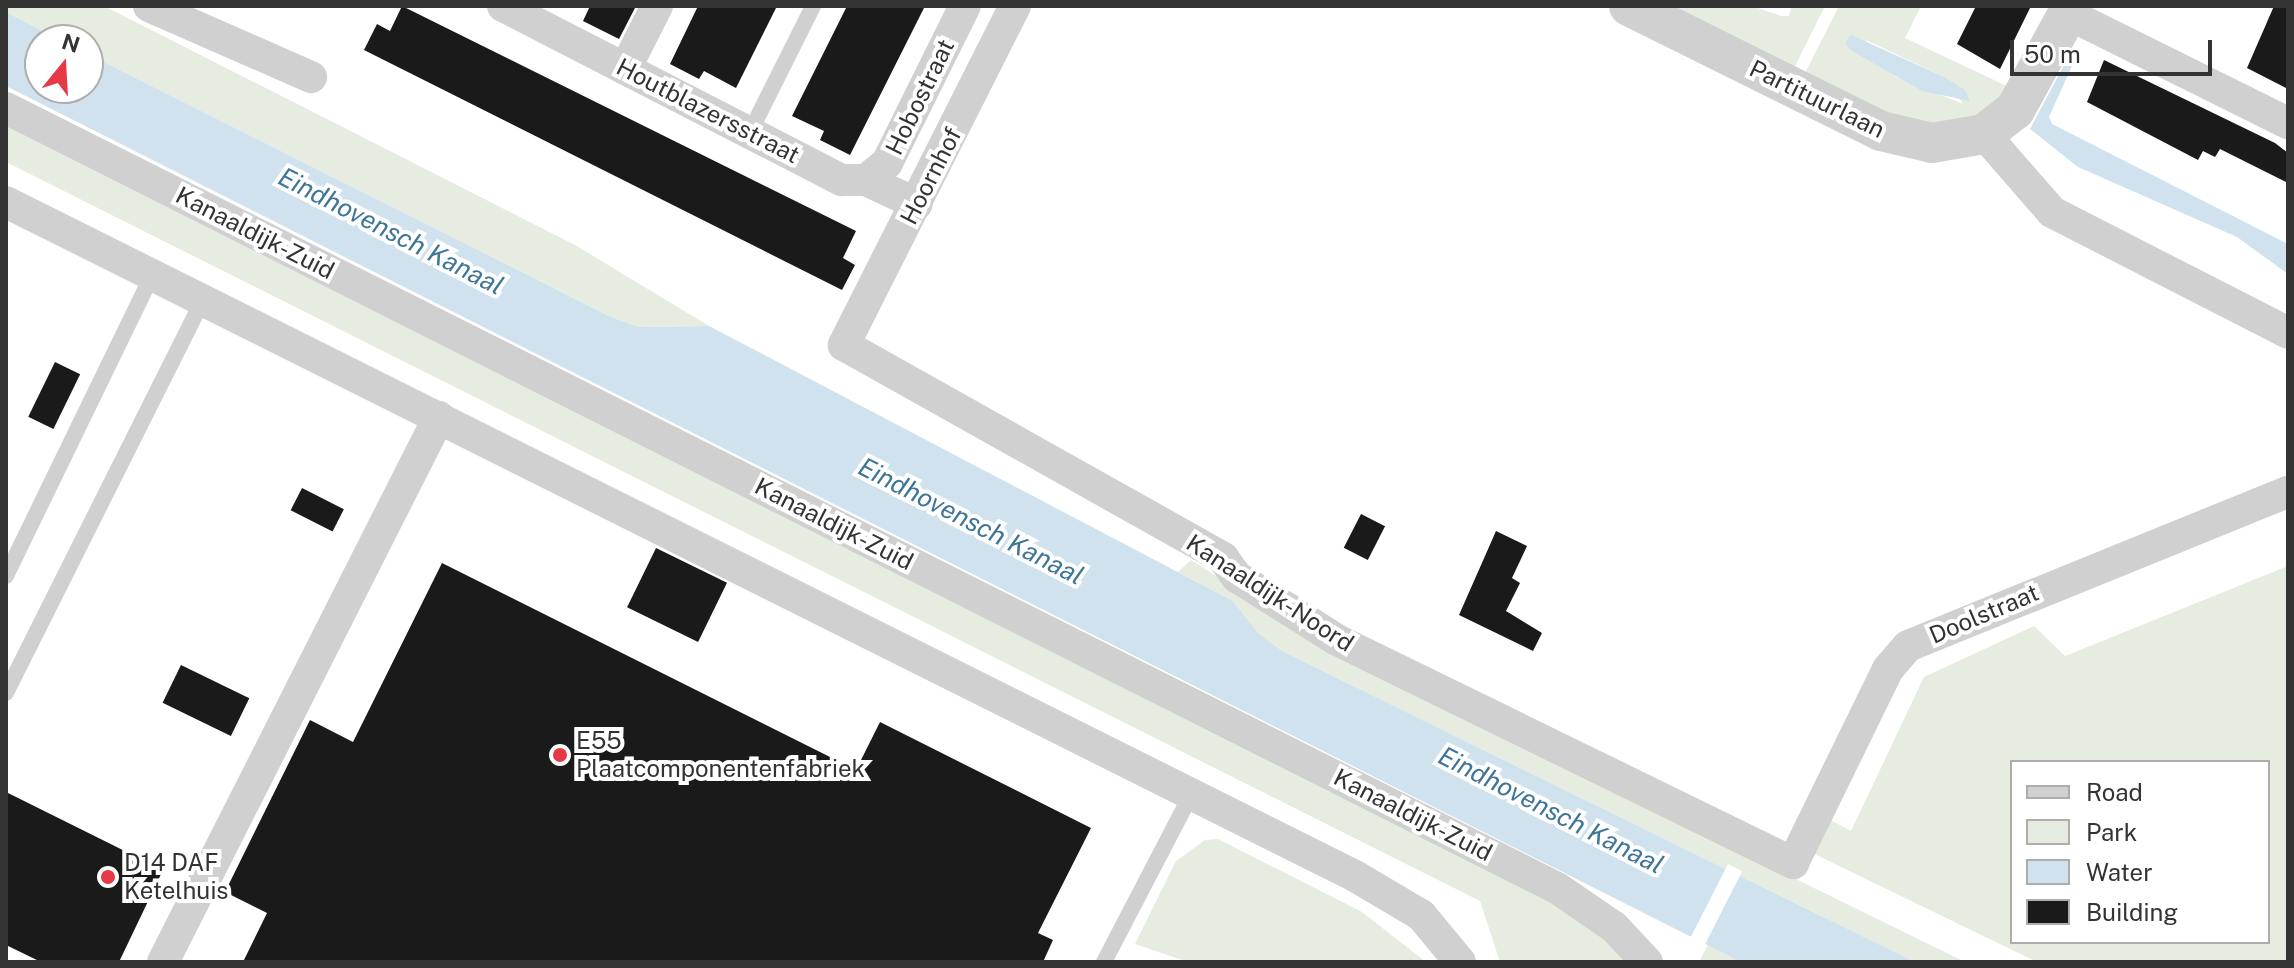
<!DOCTYPE html>
<html>
<head>
<meta charset="utf-8">
<style>
	body { margin:0 }
	#map { position:relative; width:2294px; height:968px; overflow:hidden; background:#fff; font-family:"Public Sans",sans-serif }
	div>[style] { position:absolute }
	.green>* { inset:0; background:#e6ecdf }
	.water>* { inset:0; background:#cfe2ee }
	.pier>* { inset:0; background:#fff; transform-origin:0 0 }
	.building>* { inset:0; background:#1a1a1a; transform-origin:0 0 }
	.service>* { height:16px; margin:-8px; padding:0 8px; transform-origin:8px; border-radius:8px; background:#d0d0d0 }
	.minor>* { height:32px; margin:-16px; padding:0 16px; transform-origin:16px; border-radius:16px; background:#d0d0d0 }
	.tertiary>* { height:40px; margin:-20px; padding:0 20px; transform-origin:20px; border-radius:20px; background:#d0d0d0 }
	.dots>* { width:22px; height:22px; translate:-50% -50%; box-sizing:border-box; border:4px solid #fff; border-radius:50% }
	span { translate:-50% -50%; white-space:nowrap; text-align:center; line-height:1.15; -webkit-text-stroke:8px #fff; paint-order:stroke }
	.street-label { font-size:24px; color:#333 }
	.poi-label { font-size:24px; color:#333 }
	.left { translate:0 -50%; text-align:left }
	.water-label { font-size:26px; color:#3f7597; font-style:italic }
	.frame { position:absolute; inset:0; border:8px solid #333; pointer-events:none }
	.legend { position:absolute; left:2010px; top:760px; width:260px; height:184px; box-sizing:border-box; background:#fff; border:2px solid #adadad; margin:0; padding:10px 14px; list-style:none; font-size:24px; color:#333 }
	.legend li { display:flex; align-items:center; gap:16px; height:40px }
	.legend b { width:40px; border:2px solid #adadad }
	.north { position:absolute; left:24px; top:24px; width:80px; height:80px; box-sizing:border-box; background:#fff; border:2px solid #adadad; border-radius:50%; rotate:18deg; font-size:22px; font-weight:700; line-height:32px; text-align:center; color:#333 }
	.north::after { content:''; display:block; margin:auto; width:28px; height:36px; background:#e63946; clip-path:polygon(50% 0,100% 100%,50% 72%,0 100%) }
	.scale { position:absolute; left:2010px; top:40px; width:202px; height:36px; box-sizing:border-box; border:4px solid #333; border-top:0; padding-left:10px; font-size:24px; line-height:28px; white-space:nowrap; color:#333; -webkit-text-stroke:6px #fff; paint-order:stroke }
</style>
</head>
<body>
<div id="map">
	<div class="green">
		<i style="clip-path:polygon(6px 6px,104px 6px,575px 245px,709px 326px,638px 327px,611px 317px,88px 54px,88px 40px,60px 40px,6px 12px)"></i>
		<i style="clip-path:polygon(1657px 6px,1752px 6px,1781px 16px,1789px 16px,1792px 6px,1825px 6px,1791px 74px)"></i>
		<i style="clip-path:polygon(evenodd,1839px 6px,1921px 6px,1905px 38px,2013px 89px,1984px 115px,1935px 132px,1802px 79px,1839px 6px,1866px 40px,1942px 76px,1963px 104px,1896px 77px,1866px 40px)"></i>
		<i style="clip-path:polygon(6px 120px,1529px 883px,1636px 962px,1500px 962px,1480px 901px,6px 162px)"></i>
		<i style="clip-path:polygon(1191px 560px,1333px 652px,1965px 962px,1915px 962px,1282px 651px,1258px 633px,1233px 601px,1178px 572px)"></i>
		<i style="clip-path:polygon(evenodd,2288px 566px,2288px 962px,2037px 962px,1804px 849px,1823px 816px,1851px 831px,1924px 677px,2034px 626px,2065px 656px,2288px 566px,2012px 762px,2268px 762px,2268px 942px,2012px 942px,2012px 762px)"></i>
		<i style="clip-path:polygon(1218px 839px,1362px 912px,1426px 962px,1188px 962px,1135px 944px,1176px 861px,1205px 840px)"></i>
		<i style="clip-path:polygon(1709px 943px,1740px 960px,1741px 962px,1699px 962px)"></i>
	</div>
	<div class="water">
		<i style="clip-path:polygon(6px 12px,60px 40px,40px 40px,40px 88px,88px 88px,88px 54px,611px 317px,638px 327px,709px 326px,1233px 601px,1258px 633px,1282px 651px,1915px 962px,1741px 962px,6px 86px)"></i>
		<i style="clip-path:polygon(1851px 35px,1942px 76px,1965px 90px,1970px 101px,1922px 91px,1850px 50px,1845px 43px)"></i>
		<i style="clip-path:polygon(2065px 63px,2072px 66px,2049px 117px,2052px 124px,2288px 244px,2288px 274px,2237px 237px,2078px 167px,2030px 129px)"></i>
	</div>
	<div class="pier">
		<i style="left:1728px;top:864px;width:16px;height:83px;rotate:27deg"></i>
	</div>
	<div class="building">
		<i style="clip-path:polygon(402px 6px,856px 231px,843px 258px,855px 265px,842px 290px,364px 50px,377px 24px,390px 31px)"></i>
		<i style="clip-path:polygon(590px 6px,636px 6px,619px 39px,583px 21px)"></i>
		<i style="clip-path:polygon(698px 6px,777px 6px,736px 88px,704px 71px,699px 79px,670px 64px)"></i>
		<i style="clip-path:polygon(847px 6px,925px 6px,850px 155px,820px 140px,824px 131px,792px 116px)"></i>
		<i style="clip-path:polygon(1976px 6px,2031px 6px,2000px 69px,1957px 44px)"></i>
		<i style="clip-path:polygon(2274px 6px,2288px 6px,2288px 89px,2247px 68px)"></i>
		<i style="clip-path:polygon(2104px 60px,2275px 143px,2288px 153px,2288px 183px,2220px 149px,2215px 157px,2203px 151px,2198px 160px,2087px 102px)"></i>
		<i style="left:55px;top:362px;width:28px;height:61px;rotate:26deg"></i>
		<i style="left:302px;top:488px;width:47px;height:25px;rotate:27deg"></i>
		<i style="left:1361px;top:514px;width:27px;height:38px;rotate:27deg"></i>
		<i style="clip-path:polygon(1496px 531px,1527px 546px,1512px 578px,1520px 583px,1506px 611px,1542px 633px,1533px 651px,1459px 615px)"></i>
		<i style="left:656px;top:548px;width:79px;height:66px;rotate:26deg"></i>
		<i style="clip-path:polygon(442px 563px,856px 770px,880px 722px,1091px 828px,1038px 933px,1053px 940px,1043px 962px,243px 962px,267px 913px,225px 892px,310px 720px,353px 742px)"></i>
		<i style="left:181px;top:665px;width:76px;height:42px;rotate:26deg"></i>
		<i style="clip-path:polygon(6px 792px,163px 870px,119px 962px,41px 962px,6px 945px)"></i>
	</div>
	<div class="service">
		<i style="left:751px;top:130px;width:139px;rotate:-63.4deg"></i>
		<i style="left:6px;top:576px;width:335px;rotate:-64.1deg"></i>
		<i style="left:6px;top:693px;width:440px;rotate:-63.4deg"></i>
		<i style="left:1104px;top:962px;width:188px;rotate:-62.5deg"></i>
	</div>
	<div class="minor">
		<i style="left:149px;top:6px;width:177px;rotate:23.7deg"></i>
		<i style="left:503px;top:6px;width:381px;rotate:27.2deg"></i>
		<i style="left:842px;top:180px;width:24px"></i>
		<i style="left:866px;top:180px;width:56px;rotate:25.2deg"></i>
		<i style="left:1015px;top:6px;width:380px;rotate:116.8deg"></i>
		<i style="left:844px;top:345px;width:435px;rotate:29.3deg"></i>
		<i style="left:1223px;top:558px;width:24px;rotate:54deg"></i>
		<i style="left:1237px;top:577px;width:118px;rotate:32.2deg"></i>
		<i style="left:1337px;top:640px;width:508px;rotate:26.06deg"></i>
		<i style="left:1793px;top:863px;width:216px;rotate:-63.9deg"></i>
		<i style="left:1888px;top:669px;width:30px;rotate:-49deg"></i>
		<i style="left:1908px;top:646px;width:410px;rotate:-22.1deg"></i>
		<i style="left:2068px;top:14px;width:246px;rotate:26.4deg"></i>
		<i style="left:625px;top:69px;width:71px;rotate:-63.1deg"></i>
		<i style="left:6px;top:108px;width:1736px;rotate:26.7deg"></i>
		<i style="left:1557px;top:888px;width:69px;rotate:34.4deg"></i>
		<i style="left:1614px;top:927px;width:48px;rotate:46.7deg"></i>
		<i style="left:1984px;top:134px;width:103px;rotate:48.9deg"></i>
		<i style="left:2052px;top:212px;width:265px;rotate:27.1deg"></i>
		<i style="left:866px;top:180px;width:27px;rotate:-39deg"></i>
		<i style="left:887px;top:163px;width:175px;rotate:-63.6deg"></i>
		<i style="left:6px;top:202px;width:1508px;rotate:26.55deg"></i>
		<i style="left:1355px;top:876px;width:77px;rotate:30.6deg"></i>
		<i style="left:1421px;top:915px;width:61px;rotate:50.3deg"></i>
		<i style="left:163px;top:962px;width:611px;rotate:-63.14deg"></i>
	</div>
	<div class="tertiary">
		<i style="left:1629px;top:6px;width:281px;rotate:26.4deg"></i>
		<i style="left:1881px;top:131px;width:52px;rotate:13.2deg"></i>
		<i style="left:1932px;top:143px;width:53px;rotate:-9.8deg"></i>
		<i style="left:1984px;top:134px;width:39px;rotate:-38deg"></i>
		<i style="left:2015px;top:110px;width:119px;rotate:-61.3deg"></i>
	</div>
	<div class="dots">
		<i style="left:560px;top:755px;background:#e63946"></i>
		<i style="left:108px;top:877px;background:#e63946"></i>
	</div>
	<div class="street-label">
		<span style="left:920px;top:97px;rotate:-64deg">Hobostraat</span>
		<span style="left:1817px;top:99px;rotate:26deg">Partituurlaan</span>
		<span style="left:708px;top:111px;rotate:27deg">Houtblazersstraat</span>
		<span style="left:931px;top:176px;rotate:-63deg">Hoornhof</span>
		<span style="left:255px;top:233px;rotate:27deg">Kanaaldijk-Zuid</span>
		<span style="left:834px;top:524px;rotate:27deg">Kanaaldijk-Zuid</span>
		<span style="left:1270px;top:593px;rotate:33deg">Kanaaldijk-Noord</span>
		<span style="left:1984px;top:614px;rotate:-23deg">Doolstraat</span>
		<span style="left:1413px;top:815px;rotate:27deg">Kanaaldijk-Zuid</span>
	</div>
	<div class="poi-label">
		<span class="left" style="left:576px;top:755px">E55<br>Plaatcomponentenfabriek</span>
		<span class="left" style="left:124px;top:877px">D14 DAF<br>Ketelhuis</span>
	</div>
	<div class="water-label">
		<span style="left:391px;top:231px;rotate:27deg">Eindhovensch Kanaal</span>
		<span style="left:971px;top:521px;rotate:27deg">Eindhovensch Kanaal</span>
		<span style="left:1551px;top:810px;rotate:27deg">Eindhovensch Kanaal</span>
	</div>
	<div class="frame"></div>
	<ul class="legend">
	<li><b style="height:10px;background:#d0d0d0"></b>Road</li>
	<li><b style="height:22px;background:#e6ecdf"></b>Park</li>
	<li><b style="height:22px;background:#cfe2ee"></b>Water</li>
	<li><b style="height:22px;background:#1a1a1a"></b>Building</li>
	</ul>
	<div class="north">N</div>
	<div class="scale">50 m</div>
</div>
</body>
</html>
